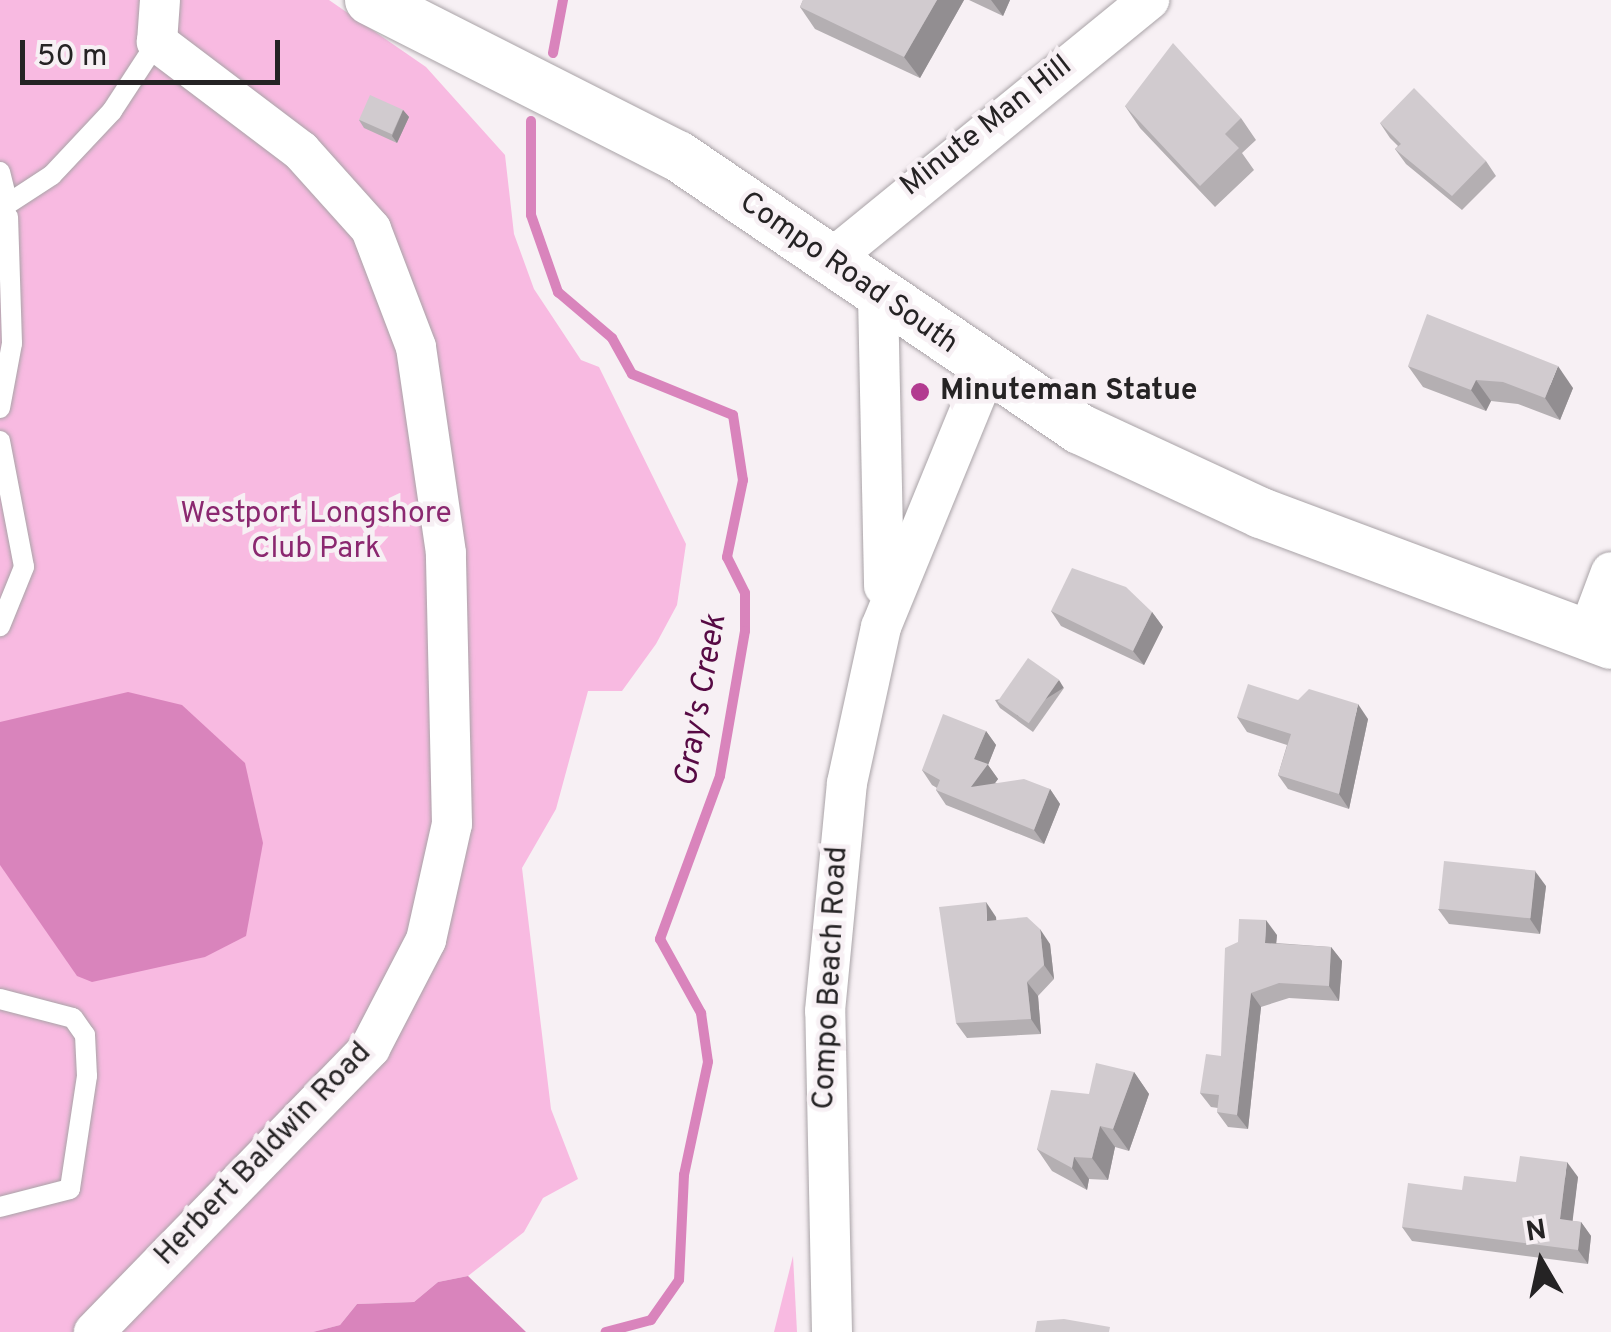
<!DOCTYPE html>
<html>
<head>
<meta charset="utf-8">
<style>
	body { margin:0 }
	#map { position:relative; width:1611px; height:1332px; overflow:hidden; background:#f7f0f4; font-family:Overpass,sans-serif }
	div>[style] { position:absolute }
	.green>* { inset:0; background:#f8bae1 }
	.water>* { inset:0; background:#d984bc }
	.stream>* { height:10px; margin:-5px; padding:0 5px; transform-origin:5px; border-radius:5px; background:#d984bc }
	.roads { filter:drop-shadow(0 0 2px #a9a3a7) drop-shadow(0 0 2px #a9a3a7) }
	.service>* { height:20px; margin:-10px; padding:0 10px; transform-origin:10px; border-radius:10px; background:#fff }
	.minor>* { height:40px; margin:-20px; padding:0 20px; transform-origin:20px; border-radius:20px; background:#fff }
	.tertiary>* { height:50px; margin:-25px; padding:0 25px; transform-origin:25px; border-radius:25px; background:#fff }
	.wall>* { inset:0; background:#b4afb2 }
	.shaded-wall>* { inset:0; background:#928e91; transform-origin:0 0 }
	.building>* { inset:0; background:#d1cbcf; transform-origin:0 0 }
	.dots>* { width:28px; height:28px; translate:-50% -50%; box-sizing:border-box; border:5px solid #f7f0f4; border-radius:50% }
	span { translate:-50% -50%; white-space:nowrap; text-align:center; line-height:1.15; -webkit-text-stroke:9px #f7f0f4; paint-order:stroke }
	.street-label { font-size:30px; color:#252324 }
	.poi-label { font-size:30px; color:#252324; font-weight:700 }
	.left { translate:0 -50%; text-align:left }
	.park-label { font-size:30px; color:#8b2870 }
	.water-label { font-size:32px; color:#570a44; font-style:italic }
	.north { position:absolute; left:1491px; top:1212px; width:100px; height:100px; -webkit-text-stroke:8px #f7f0f4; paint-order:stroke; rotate:351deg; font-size:28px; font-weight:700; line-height:40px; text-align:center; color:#252324 }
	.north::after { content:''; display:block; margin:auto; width:35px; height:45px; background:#252324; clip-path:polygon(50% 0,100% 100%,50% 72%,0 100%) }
	.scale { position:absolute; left:20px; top:40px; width:260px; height:45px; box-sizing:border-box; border:5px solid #252324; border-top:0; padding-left:12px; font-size:30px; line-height:35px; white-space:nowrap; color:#252324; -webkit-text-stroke:8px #f7f0f4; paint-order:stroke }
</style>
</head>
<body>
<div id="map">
	<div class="green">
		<i style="clip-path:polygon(0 0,329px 0,426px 67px,505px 155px,514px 234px,534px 289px,581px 360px,599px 367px,686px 544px,677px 605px,656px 644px,622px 691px,588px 691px,556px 809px,522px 868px,551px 1109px,578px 1179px,543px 1198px,524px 1232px,468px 1276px,438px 1282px,414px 1302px,357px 1304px,340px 1325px,313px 1332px,0 1332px)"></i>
		<i style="clip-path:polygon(793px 1256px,797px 1332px,774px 1332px)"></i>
	</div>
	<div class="water">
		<i style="clip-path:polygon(128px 692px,182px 705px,245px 763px,263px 843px,246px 936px,205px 957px,92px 982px,77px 976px,0 865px,0 722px)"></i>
		<i style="clip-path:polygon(468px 1276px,526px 1332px,313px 1332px,340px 1325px,357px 1304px,414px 1302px,438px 1282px)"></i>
	</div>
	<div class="stream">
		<i style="left:553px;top:53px;width:54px;rotate:-79.3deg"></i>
		<i style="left:531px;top:121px;width:94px;rotate:90deg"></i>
		<i style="left:531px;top:215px;width:82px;rotate:70.7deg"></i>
		<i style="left:558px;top:292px;width:71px;rotate:40.4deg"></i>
		<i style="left:612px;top:338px;width:41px;rotate:60.9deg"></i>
		<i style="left:632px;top:374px;width:109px;rotate:22.1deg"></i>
		<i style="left:733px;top:415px;width:66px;rotate:81.3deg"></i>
		<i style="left:743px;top:480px;width:79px;rotate:101.7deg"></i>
		<i style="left:727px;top:557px;width:40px;rotate:63.4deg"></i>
		<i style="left:745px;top:593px;width:38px;rotate:90deg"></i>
		<i style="left:745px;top:631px;width:147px;rotate:99.8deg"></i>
		<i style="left:720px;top:776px;width:174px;rotate:110.2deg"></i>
		<i style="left:660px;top:939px;width:85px;rotate:61deg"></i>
		<i style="left:701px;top:1013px;width:49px;rotate:81.9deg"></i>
		<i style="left:708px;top:1062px;width:116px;rotate:102deg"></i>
		<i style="left:684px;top:1175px;width:105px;rotate:92.7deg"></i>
		<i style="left:679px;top:1280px;width:49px;rotate:125deg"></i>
		<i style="left:651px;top:1320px;width:47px;rotate:165.1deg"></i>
	</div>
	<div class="roads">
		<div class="service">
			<i style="left:0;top:172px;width:21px;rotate:76deg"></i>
			<i style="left:0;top:209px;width:62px;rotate:-33.2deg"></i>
			<i style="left:52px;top:175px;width:88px;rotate:-46.8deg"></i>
			<i style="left:112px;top:111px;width:82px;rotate:-56.9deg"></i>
			<i style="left:0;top:408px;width:66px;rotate:-79.5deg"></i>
			<i style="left:12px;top:343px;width:126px;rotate:-91.8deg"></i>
			<i style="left:0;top:441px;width:128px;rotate:79.2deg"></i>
			<i style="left:24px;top:567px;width:64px;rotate:112.1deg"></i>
			<i style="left:0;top:999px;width:75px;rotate:14.6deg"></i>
			<i style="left:73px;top:1018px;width:21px;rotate:55deg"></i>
			<i style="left:85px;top:1035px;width:41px;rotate:87.2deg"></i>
			<i style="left:87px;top:1076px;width:114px;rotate:98.6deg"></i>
			<i style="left:70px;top:1189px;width:72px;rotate:165.6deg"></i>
		</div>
		<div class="minor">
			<i style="left:830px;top:260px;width:412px;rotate:-39.2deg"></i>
			<i style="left:878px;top:296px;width:290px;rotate:88.8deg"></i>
			<i style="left:1587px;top:636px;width:68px;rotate:-69.4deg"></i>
			<i style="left:94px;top:1332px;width:396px;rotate:-45.8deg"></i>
			<i style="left:370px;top:1048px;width:122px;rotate:-62.6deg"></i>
			<i style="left:426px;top:940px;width:119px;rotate:-77.4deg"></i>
			<i style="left:452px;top:824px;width:271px;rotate:-91.3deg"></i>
			<i style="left:446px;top:553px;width:208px;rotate:-98.3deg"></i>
			<i style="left:416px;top:347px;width:126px;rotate:-110.9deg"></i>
			<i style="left:371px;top:229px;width:105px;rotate:-131.9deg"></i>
			<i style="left:301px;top:151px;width:181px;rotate:-142.9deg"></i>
			<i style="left:157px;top:42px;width:42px;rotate:-85.9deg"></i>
			<i style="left:832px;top:1332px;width:321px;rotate:-91.2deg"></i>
			<i style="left:825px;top:1011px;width:229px;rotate:-84.5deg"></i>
			<i style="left:847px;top:783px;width:160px;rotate:-77.7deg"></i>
			<i style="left:881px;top:627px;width:277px;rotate:-67.7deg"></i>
		</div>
		<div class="tertiary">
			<i style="left:370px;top:0;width:345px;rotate:26.9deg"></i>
			<i style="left:678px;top:156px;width:486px;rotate:34.2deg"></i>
			<i style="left:1080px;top:429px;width:200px;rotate:24.9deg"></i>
			<i style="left:1261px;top:513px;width:374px;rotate:20.5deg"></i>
		</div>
	</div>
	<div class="wall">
		<i style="clip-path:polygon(803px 0,964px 0,920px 78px,815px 29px,800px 7px)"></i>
		<i style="clip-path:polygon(969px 0,1010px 0,1003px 16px)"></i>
		<i style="clip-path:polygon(1125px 106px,1241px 118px,1256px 140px,1242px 153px,1254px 170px,1215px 207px,1140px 128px)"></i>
		<i style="clip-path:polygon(403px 110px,409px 117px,397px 143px,364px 128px,359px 120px)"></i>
		<i style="clip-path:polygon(1380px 123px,1486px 161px,1496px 176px,1462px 210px,1406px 164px,1395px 149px,1398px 146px,1390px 138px)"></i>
		<i style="clip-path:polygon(1408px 366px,1573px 388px,1560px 420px,1518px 404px,1491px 401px,1486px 411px,1423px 387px)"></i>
		<i style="clip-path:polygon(1051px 611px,1152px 612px,1163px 627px,1144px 665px,1061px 626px)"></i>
		<i style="clip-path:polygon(1064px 688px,1033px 732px,1000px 708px,995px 700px)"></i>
		<i style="clip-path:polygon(1298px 700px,1368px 719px,1349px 809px,1288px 789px,1278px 775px,1287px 745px,1247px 732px,1237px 717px)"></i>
		<i style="clip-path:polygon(986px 731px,996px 745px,988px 765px,998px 779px,995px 783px,1050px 789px,1060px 804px,1044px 844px,946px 805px,936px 790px,937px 788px,932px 785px,922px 770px)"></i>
		<i style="clip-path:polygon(1546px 886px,1540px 934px,1449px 924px,1438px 909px)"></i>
		<i style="clip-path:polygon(996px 917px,996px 921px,1050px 944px,1054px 979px,1038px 996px,1041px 1034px,967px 1038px,956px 1023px)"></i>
		<i style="clip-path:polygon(1277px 935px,1276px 943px,1331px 947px,1342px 961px,1339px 1001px,1289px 998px,1261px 1007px,1248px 1129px,1228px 1127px,1217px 1112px,1218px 1108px,1211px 1107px,1200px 1093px,1221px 1056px)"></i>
		<i style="clip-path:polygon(1134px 1072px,1149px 1094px,1129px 1151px,1115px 1147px,1108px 1180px,1089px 1179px,1087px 1190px,1052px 1171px,1037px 1149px,1089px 1094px)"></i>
		<i style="clip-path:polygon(1578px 1177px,1572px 1221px,1581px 1222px,1591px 1236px,1588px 1264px,1412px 1241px,1402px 1227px,1516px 1182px)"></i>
	</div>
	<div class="shaded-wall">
		<i style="clip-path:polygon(937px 0,964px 0,920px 78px,904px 57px)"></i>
		<i style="clip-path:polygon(991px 0,1010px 0,1003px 16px)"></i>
		<i style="clip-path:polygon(403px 110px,409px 117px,397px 143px,392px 136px)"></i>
		<i style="clip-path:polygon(1558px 366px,1573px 388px,1560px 420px,1545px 398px)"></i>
		<i style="clip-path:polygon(1476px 380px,1491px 401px,1486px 411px,1471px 390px)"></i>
		<i style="clip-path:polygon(1152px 612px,1163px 627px,1144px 665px,1133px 651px)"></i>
		<i style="left:1059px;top:680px;width:9px;height:54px;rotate:58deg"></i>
		<i style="clip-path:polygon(1358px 704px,1368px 719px,1349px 809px,1339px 794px)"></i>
		<i style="clip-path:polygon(986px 731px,996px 745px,988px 765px,998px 779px,981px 802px,971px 787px,974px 759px)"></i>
		<i style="clip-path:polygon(1050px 789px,1060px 804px,1044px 844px,1034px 830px)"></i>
		<i style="clip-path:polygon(1535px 871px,1546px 886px,1540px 934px,1530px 919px)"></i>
		<i style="clip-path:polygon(986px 902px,996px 917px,998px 936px,987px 921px)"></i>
		<i style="clip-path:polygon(1266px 920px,1277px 935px,1275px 957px,1265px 943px)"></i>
		<i style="clip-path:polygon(1040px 929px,1050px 944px,1054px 979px,1044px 965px)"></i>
		<i style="clip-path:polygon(1331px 947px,1342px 961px,1339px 1001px,1329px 986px)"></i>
		<i style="clip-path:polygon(1027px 982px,1038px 996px,1041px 1034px,1031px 1019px)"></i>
		<i style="clip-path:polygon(1251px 993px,1261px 1007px,1248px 1129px,1237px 1115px)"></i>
		<i style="clip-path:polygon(1134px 1072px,1149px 1094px,1129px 1151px,1113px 1129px)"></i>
		<i style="clip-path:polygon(1100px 1126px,1115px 1147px,1108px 1180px,1092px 1158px)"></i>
		<i style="clip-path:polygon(1074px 1157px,1089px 1179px,1087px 1190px,1072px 1168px)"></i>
		<i style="clip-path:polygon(1567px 1162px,1578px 1177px,1571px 1234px,1560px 1219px)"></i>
		<i style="clip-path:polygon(1581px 1222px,1591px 1236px,1588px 1264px,1578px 1250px)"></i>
	</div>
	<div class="building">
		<i style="clip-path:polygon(803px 0,937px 0,904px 57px,800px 7px)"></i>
		<i style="clip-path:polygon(1173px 43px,1241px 118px,1225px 134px,1239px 148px,1200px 186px,1125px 106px)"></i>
		<i style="clip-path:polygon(1414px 88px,1486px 161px,1452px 196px,1395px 149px,1401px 144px,1380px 123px)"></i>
		<i style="left:370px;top:95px;width:36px;height:27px;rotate:24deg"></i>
		<i style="clip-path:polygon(1427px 314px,1558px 366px,1545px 398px,1503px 382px,1476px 380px,1471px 390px,1408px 366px)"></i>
		<i style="clip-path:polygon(1072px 568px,1126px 587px,1152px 612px,1133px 651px,1051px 611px)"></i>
		<i style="left:1028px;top:658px;width:38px;height:53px;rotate:35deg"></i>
		<i style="clip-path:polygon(1248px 684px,1298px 700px,1309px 689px,1358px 704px,1339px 794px,1278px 775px,1291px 734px,1237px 717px)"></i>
		<i style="clip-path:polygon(943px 714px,986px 731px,974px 759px,988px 764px,971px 787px,1024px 779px,1050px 789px,1034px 830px,936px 790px,940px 780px,922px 770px)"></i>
		<i style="left:1444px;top:861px;width:92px;height:48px;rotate:6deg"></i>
		<i style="clip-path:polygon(986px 902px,987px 921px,1027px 917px,1040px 929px,1044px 965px,1027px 982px,1031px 1019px,956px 1023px,939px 907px)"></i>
		<i style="clip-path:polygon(1239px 919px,1266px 920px,1265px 943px,1331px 947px,1329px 986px,1279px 983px,1251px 993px,1237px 1115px,1217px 1112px,1219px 1095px,1200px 1093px,1206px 1054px,1221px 1056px,1225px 948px,1238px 942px)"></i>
		<i style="clip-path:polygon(1096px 1063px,1134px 1072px,1113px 1129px,1100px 1126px,1092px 1158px,1074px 1157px,1072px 1168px,1037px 1149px,1051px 1090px,1089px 1094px)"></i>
		<i style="clip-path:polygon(1520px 1156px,1567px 1162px,1560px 1219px,1581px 1222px,1578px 1250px,1402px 1227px,1408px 1183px,1462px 1190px,1464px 1176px,1516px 1182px)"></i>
		<i style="clip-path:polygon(1064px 1319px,1110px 1327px,1109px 1332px,1035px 1332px,1037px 1321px)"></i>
	</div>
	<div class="dots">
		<i style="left:920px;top:392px;background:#b23b90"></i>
	</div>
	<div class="street-label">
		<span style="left:987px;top:127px;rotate:-38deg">Minute Man Hill</span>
		<span style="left:848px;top:274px;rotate:35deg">Compo Road South</span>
		<span style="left:832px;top:978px;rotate:-87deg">Compo Beach Road</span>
		<span style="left:264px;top:1155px;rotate:-46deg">Herbert Baldwin Road</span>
	</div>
	<div class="poi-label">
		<span class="left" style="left:940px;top:392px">Minuteman Statue</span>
	</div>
	<div class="park-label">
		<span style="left:316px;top:532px">Westport Longshore<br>Club Park</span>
	</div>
	<div class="water-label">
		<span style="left:702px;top:701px;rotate:-80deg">Gray's Creek</span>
	</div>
	<div class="north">N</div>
	<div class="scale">50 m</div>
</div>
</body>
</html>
